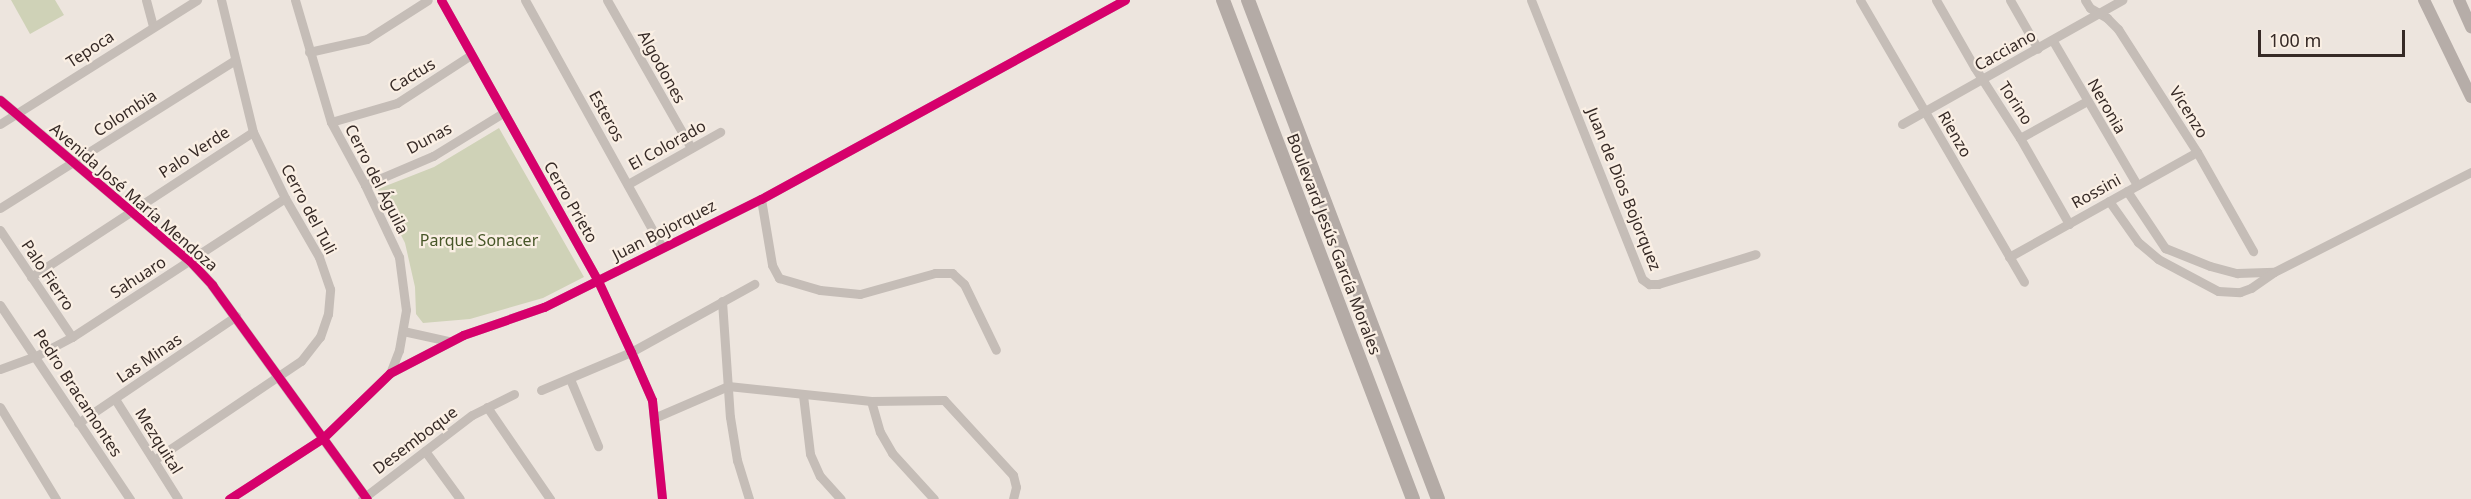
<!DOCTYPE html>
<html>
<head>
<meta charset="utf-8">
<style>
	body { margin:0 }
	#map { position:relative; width:2471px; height:499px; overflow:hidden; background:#ede5de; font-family:"Noto Sans",sans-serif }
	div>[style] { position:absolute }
	.green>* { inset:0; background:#cfd2b7 }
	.minor>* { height:9px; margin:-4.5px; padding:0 4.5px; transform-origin:4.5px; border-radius:4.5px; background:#c5bdb7 }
	.tertiary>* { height:10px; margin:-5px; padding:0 5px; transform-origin:5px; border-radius:5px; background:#c5bdb7 }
	.secondary>* { height:12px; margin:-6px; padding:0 6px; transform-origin:6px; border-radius:6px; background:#b6ada8 }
	.primary>* { height:14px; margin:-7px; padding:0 7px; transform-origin:7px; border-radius:7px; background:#b4aba6 }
	.cycleway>* { height:9px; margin:-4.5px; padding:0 4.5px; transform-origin:4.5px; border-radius:4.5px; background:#d6006c }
	span { translate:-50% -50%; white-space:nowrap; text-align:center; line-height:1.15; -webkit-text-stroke:4.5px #faefe4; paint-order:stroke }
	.street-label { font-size:16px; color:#362a26 }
	.park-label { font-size:16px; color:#475628 }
	.scale { position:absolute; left:2258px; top:30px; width:147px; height:27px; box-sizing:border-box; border:3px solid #362a26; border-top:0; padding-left:8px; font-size:18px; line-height:21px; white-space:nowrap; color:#362a26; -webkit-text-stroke:4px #faefe4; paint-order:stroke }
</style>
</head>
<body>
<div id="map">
	<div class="green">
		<i style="clip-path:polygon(11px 0,55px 0,64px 15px,30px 34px)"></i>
		<i style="clip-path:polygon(499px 128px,584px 277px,543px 298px,470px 319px,423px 323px,416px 314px,415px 287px,405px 243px,378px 189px,434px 167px)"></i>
	</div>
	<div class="minor">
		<i style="left:146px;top:0;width:27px;rotate:75deg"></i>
		<i style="left:295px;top:0;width:127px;rotate:73.6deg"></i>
		<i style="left:331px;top:122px;width:72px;rotate:61.6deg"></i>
		<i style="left:365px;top:185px;width:80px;rotate:64.7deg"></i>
		<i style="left:399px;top:257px;width:53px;rotate:82.5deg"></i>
		<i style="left:406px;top:310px;width:41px;rotate:99.9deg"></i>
		<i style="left:399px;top:350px;width:25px;rotate:111deg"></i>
		<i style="left:441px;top:0;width:322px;rotate:60.8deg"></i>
		<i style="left:598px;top:281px;width:78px;rotate:65.1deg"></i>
		<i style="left:631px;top:352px;width:52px;rotate:66.4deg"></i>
		<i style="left:652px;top:400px;width:100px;rotate:84.2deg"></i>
		<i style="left:525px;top:0;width:282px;rotate:61deg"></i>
		<i style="left:607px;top:0;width:170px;rotate:60.4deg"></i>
		<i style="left:1531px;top:0;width:300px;rotate:68.3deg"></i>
		<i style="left:1642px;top:279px;width:9px;rotate:36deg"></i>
		<i style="left:1649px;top:284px;width:9px"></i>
		<i style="left:1658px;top:284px;width:102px;rotate:-17deg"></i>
		<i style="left:1860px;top:0;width:326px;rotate:59.8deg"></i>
		<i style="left:1936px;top:0;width:78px;rotate:60.2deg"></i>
		<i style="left:1975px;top:68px;width:83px;rotate:57.3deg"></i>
		<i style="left:2020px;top:138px;width:99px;rotate:60.3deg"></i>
		<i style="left:2010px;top:0;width:56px;rotate:60.3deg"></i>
		<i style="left:2085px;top:0;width:9px;rotate:58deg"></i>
		<i style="left:2090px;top:8px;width:20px;rotate:30deg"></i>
		<i style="left:2107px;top:18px;width:16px;rotate:45deg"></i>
		<i style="left:2118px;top:29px;width:146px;rotate:57.3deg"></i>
		<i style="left:2197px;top:152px;width:114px;rotate:60.5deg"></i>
		<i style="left:2053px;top:41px;width:167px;rotate:59.7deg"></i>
		<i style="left:309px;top:52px;width:59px;rotate:-12.6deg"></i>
		<i style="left:367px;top:39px;width:72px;rotate:-32.6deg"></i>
		<i style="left:331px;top:122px;width:69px;rotate:-16.1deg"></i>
		<i style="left:397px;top:103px;width:88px;rotate:-33deg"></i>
		<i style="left:0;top:124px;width:233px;rotate:-32.2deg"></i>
		<i style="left:1902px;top:124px;width:253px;rotate:-29.4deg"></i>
		<i style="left:2020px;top:138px;width:77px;rotate:-28.9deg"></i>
		<i style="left:628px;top:184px;width:106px;rotate:-29.5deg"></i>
		<i style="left:365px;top:185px;width:74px;rotate:-23.1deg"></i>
		<i style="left:433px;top:156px;width:82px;rotate:-31.6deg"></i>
		<i style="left:2127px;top:191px;width:69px;rotate:56.3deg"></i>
		<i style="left:2165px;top:248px;width:48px;rotate:21.8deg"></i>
		<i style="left:2210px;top:266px;width:28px;rotate:15deg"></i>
		<i style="left:2237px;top:273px;width:37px;rotate:-2deg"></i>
		<i style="left:761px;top:199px;width:67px;rotate:80.5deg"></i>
		<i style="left:772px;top:265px;width:15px;rotate:62deg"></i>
		<i style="left:779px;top:278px;width:43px;rotate:16.3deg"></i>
		<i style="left:820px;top:290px;width:40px;rotate:5.7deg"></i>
		<i style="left:860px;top:294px;width:78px;rotate:-15.6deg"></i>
		<i style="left:935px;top:273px;width:17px"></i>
		<i style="left:952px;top:273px;width:16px;rotate:43deg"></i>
		<i style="left:964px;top:284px;width:73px;rotate:64.1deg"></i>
		<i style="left:2109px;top:201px;width:50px;rotate:54.7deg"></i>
		<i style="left:2138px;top:242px;width:26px;rotate:40deg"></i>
		<i style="left:2158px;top:259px;width:68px;rotate:28.1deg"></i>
		<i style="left:2218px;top:291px;width:22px;rotate:3deg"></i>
		<i style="left:2240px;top:292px;width:12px;rotate:-20deg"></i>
		<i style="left:2251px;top:288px;width:28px;rotate:-35deg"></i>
		<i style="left:2274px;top:272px;width:221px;rotate:-26.9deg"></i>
		<i style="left:0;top:208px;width:278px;rotate:-32.2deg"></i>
		<i style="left:0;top:230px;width:129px;rotate:56.1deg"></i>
		<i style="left:2009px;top:257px;width:215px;rotate:-29.2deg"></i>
		<i style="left:31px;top:277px;width:265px;rotate:-33.2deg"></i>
		<i style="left:722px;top:301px;width:116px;rotate:86.1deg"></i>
		<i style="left:730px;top:417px;width:44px;rotate:80.8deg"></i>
		<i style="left:737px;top:460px;width:41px;rotate:72.9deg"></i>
		<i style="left:0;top:305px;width:234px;rotate:56.2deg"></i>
		<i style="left:403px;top:331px;width:46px;rotate:12.5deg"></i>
		<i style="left:0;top:369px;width:38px;rotate:-20deg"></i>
		<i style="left:36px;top:356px;width:41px;rotate:-27.8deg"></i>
		<i style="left:72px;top:337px;width:254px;rotate:-33.1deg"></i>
		<i style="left:570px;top:379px;width:73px;rotate:67.3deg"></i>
		<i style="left:541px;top:390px;width:98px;rotate:-22.9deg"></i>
		<i style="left:631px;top:352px;width:141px;rotate:-28.9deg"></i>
		<i style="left:803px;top:395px;width:59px;rotate:83.2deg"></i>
		<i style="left:810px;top:454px;width:24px;rotate:66deg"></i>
		<i style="left:820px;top:476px;width:31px;rotate:48deg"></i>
		<i style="left:115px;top:399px;width:118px;rotate:57.8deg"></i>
		<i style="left:871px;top:401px;width:32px;rotate:74deg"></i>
		<i style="left:880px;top:432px;width:24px;rotate:60deg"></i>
		<i style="left:892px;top:453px;width:62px;rotate:47.6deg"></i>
		<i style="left:0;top:407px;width:108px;rotate:58.7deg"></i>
		<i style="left:487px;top:407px;width:112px;rotate:55.6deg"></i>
		<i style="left:654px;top:418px;width:81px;rotate:-23.4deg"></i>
		<i style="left:728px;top:386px;width:144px;rotate:6deg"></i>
		<i style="left:871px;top:401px;width:73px;rotate:-0.8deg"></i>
		<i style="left:944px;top:400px;width:102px;rotate:47.4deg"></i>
		<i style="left:1013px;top:475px;width:12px;rotate:76deg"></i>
		<i style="left:1016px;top:487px;width:12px;rotate:104deg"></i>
		<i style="left:78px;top:423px;width:191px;rotate:-34.1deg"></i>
		<i style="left:425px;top:451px;width:59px;rotate:53.9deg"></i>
		<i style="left:154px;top:460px;width:177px;rotate:-34deg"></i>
		<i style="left:301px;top:361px;width:31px;rotate:-52deg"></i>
		<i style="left:320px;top:337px;width:24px;rotate:-71deg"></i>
		<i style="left:328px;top:314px;width:25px;rotate:-85deg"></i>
		<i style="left:330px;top:289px;width:34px;rotate:-109deg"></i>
		<i style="left:319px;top:257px;width:68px;rotate:-120deg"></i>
		<i style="left:285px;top:198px;width:73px;rotate:-115.9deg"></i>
		<i style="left:253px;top:132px;width:136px;rotate:-103.6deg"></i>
		<i style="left:229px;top:499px;width:112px;rotate:-33deg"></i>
		<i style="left:323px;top:438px;width:93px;rotate:-44.1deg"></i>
		<i style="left:390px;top:373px;width:82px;rotate:-27.5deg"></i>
		<i style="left:463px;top:335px;width:86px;rotate:-19.1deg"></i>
		<i style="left:544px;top:307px;width:242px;rotate:-26.5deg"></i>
		<i style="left:761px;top:199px;width:415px;rotate:-28.7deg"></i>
		<i style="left:362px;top:499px;width:138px;rotate:-37.4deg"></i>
		<i style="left:472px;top:415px;width:47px;rotate:-26.6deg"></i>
	</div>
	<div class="tertiary">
		<i style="left:0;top:100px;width:249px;rotate:40.3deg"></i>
		<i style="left:190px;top:261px;width:33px;rotate:47deg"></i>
		<i style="left:212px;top:285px;width:264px;rotate:54.1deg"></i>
	</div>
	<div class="secondary">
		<i style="left:2424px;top:0;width:108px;rotate:64.1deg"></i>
		<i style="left:2459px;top:0;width:30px;rotate:66deg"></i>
	</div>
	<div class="primary">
		<i style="left:1223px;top:0;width:534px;rotate:69.16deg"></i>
		<i style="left:1248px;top:0;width:534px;rotate:69.16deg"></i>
	</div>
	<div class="cycleway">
		<i style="left:441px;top:0;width:322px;rotate:60.8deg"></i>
		<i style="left:598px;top:281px;width:78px;rotate:65.1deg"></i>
		<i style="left:631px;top:352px;width:52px;rotate:66.4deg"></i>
		<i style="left:652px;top:400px;width:100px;rotate:84.2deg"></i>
		<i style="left:0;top:100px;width:249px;rotate:40.3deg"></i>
		<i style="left:190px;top:261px;width:33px;rotate:47deg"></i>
		<i style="left:212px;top:285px;width:264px;rotate:54.1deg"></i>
		<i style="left:229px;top:499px;width:112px;rotate:-33deg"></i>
		<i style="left:323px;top:438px;width:93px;rotate:-44.1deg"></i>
		<i style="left:390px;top:373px;width:82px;rotate:-27.5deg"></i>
		<i style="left:463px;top:335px;width:86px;rotate:-19.1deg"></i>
		<i style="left:544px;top:307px;width:242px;rotate:-26.5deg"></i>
		<i style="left:761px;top:199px;width:415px;rotate:-28.7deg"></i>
	</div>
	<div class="street-label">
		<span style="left:90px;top:49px;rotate:-33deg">Tepoca</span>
		<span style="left:2005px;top:50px;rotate:-29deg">Cacciano</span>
		<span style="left:662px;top:67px;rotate:61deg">Algodones</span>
		<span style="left:412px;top:75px;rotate:-31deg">Cactus</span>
		<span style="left:2016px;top:103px;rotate:57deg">Torino</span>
		<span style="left:2107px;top:106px;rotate:60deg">Neronia</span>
		<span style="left:2189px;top:112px;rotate:58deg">Vicenzo</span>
		<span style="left:125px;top:113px;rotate:-33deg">Colombia</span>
		<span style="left:607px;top:116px;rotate:61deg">Esteros</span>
		<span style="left:1955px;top:134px;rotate:60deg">Rienzo</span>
		<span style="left:429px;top:138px;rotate:-28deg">Dunas</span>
		<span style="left:667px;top:145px;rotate:-29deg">El Colorado</span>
		<span style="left:194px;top:152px;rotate:-33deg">Palo Verde</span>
		<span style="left:377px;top:179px;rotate:63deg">Cerro del Águila</span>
		<span style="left:1624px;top:189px;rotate:68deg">Juan de Dios Bojorquez</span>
		<span style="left:2096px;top:191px;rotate:-29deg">Rossini</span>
		<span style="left:134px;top:197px;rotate:41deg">Avenida José María Mendoza</span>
		<span style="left:571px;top:202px;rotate:60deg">Cerro Prieto</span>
		<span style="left:309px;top:209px;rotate:62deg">Cerro del Tuli</span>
		<span style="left:664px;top:230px;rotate:-27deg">Juan Bojorquez</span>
		<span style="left:1334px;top:244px;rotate:69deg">Boulevard Jesús García Morales</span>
		<span style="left:48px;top:275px;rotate:56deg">Palo Fierro</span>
		<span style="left:138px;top:277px;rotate:-33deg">Sahuaro</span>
		<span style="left:149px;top:358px;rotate:-34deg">Las Minas</span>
		<span style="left:78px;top:393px;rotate:57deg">Pedro Bracamontes</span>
		<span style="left:415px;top:440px;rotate:-37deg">Desemboque</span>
		<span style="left:159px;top:441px;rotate:58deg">Mezquital</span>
	</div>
	<div class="park-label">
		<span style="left:479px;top:240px">Parque Sonacer</span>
	</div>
	<div class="scale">100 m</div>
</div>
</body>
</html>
